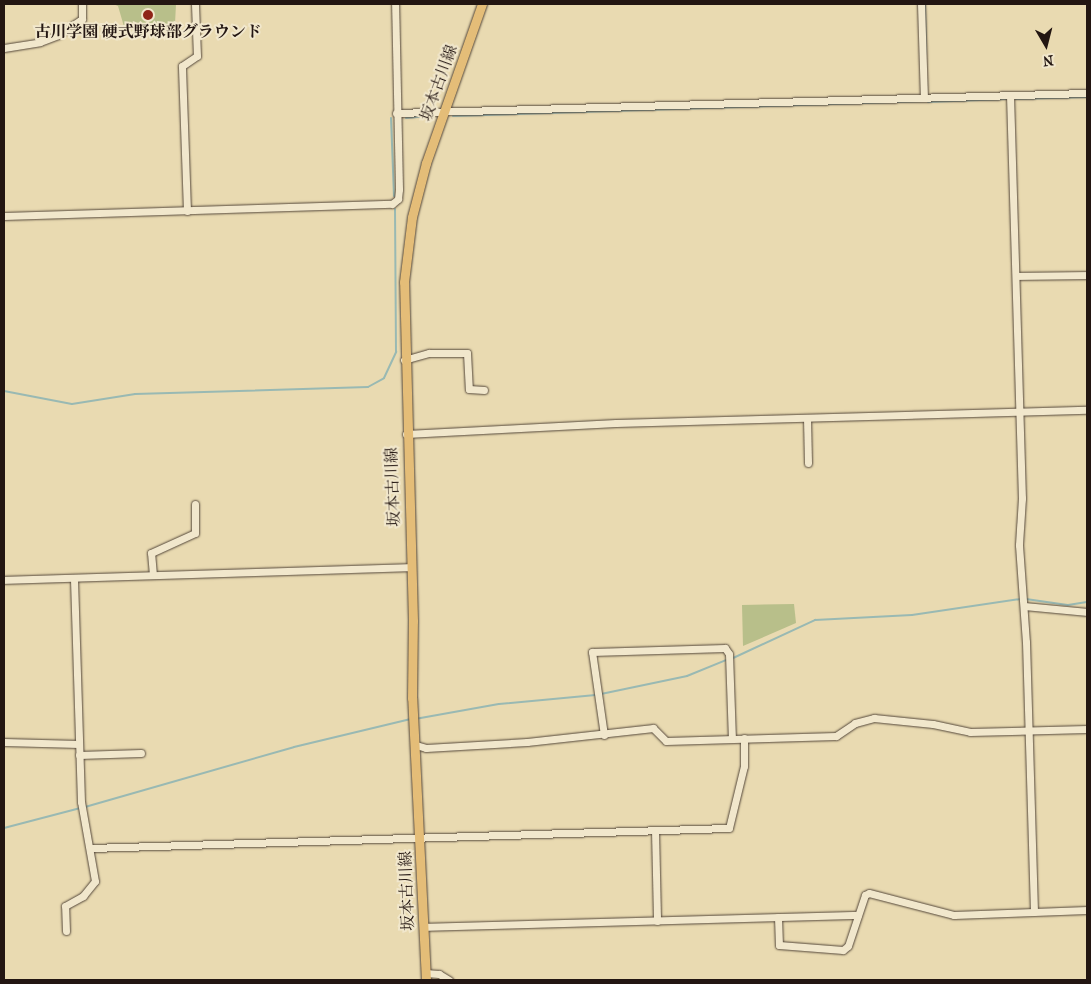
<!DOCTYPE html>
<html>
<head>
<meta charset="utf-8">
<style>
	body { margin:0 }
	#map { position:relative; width:1091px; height:984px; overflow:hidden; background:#e9dab1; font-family:"IM FELL French Canon","Noto Serif JP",serif }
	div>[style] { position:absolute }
	.green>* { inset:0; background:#b8bf8a }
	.stream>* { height:2px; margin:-1px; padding:0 1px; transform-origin:1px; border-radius:1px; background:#99b9b3 }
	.roads { filter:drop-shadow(0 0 1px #54473a) drop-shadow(0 0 1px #54473a) }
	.minor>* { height:7px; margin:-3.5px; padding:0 3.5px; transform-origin:3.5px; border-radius:3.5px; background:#f1e7cc }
	.major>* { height:9px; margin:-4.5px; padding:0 4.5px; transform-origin:4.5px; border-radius:4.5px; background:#e4bd78 }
	.dots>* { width:14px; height:14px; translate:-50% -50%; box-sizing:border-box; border:2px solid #f1e7cc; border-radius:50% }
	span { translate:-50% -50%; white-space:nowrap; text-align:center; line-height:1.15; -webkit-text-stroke:4px #f1e7cc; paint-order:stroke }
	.poi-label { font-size:16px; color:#231612; font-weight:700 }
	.street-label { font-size:16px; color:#231612 }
	.frame { position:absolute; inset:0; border:5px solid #231612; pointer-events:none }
	.north { position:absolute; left:1021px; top:20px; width:50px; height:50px; -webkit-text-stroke:4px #f1e7cc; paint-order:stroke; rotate:172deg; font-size:14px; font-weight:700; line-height:20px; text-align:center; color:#231612 }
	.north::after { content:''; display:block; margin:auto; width:18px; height:22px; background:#231612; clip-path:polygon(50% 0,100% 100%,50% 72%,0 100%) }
</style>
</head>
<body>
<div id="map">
	<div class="green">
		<i style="clip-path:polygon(113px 4px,176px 4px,175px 24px,125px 30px,118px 6px)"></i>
		<i style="clip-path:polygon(794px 604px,796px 623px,743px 646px,742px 605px)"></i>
	</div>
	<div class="stream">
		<i style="left:925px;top:4px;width:50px;rotate:88.9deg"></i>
		<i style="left:1016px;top:99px;width:71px;rotate:-1.6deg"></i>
		<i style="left:928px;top:102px;width:78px;rotate:-2.2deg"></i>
		<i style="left:453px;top:116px;width:474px;rotate:-1.8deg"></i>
		<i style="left:391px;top:118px;width:78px;rotate:87.8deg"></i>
		<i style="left:406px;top:118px;width:23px;rotate:-5deg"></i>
		<i style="left:4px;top:391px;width:69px;rotate:10.8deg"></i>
		<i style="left:72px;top:404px;width:64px;rotate:-9deg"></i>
		<i style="left:135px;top:394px;width:233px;rotate:-1.7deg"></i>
		<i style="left:368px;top:387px;width:18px;rotate:-29deg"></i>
		<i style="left:384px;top:378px;width:29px;rotate:-65deg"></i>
		<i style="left:396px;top:352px;width:143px;rotate:-90.4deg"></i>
		<i style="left:1026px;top:599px;width:42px;rotate:8.1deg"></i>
		<i style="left:1068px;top:605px;width:19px;rotate:-9deg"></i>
		<i style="left:731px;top:659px;width:93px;rotate:-24.9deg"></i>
		<i style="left:815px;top:620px;width:97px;rotate:-3deg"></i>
		<i style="left:912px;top:615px;width:110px;rotate:-8.4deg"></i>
		<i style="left:601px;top:694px;width:88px;rotate:-11.8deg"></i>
		<i style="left:687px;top:676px;width:42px;rotate:-22.3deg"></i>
		<i style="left:415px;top:719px;width:85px;rotate:-10.1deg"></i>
		<i style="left:499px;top:704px;width:97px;rotate:-5.3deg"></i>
		<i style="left:85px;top:807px;width:217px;rotate:-16deg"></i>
		<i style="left:294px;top:747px;width:120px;rotate:-13.5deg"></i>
		<i style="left:4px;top:828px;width:79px;rotate:-14.7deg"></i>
	</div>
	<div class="roads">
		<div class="minor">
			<i style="left:921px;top:4px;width:93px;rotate:88.2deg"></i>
			<i style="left:4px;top:48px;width:36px;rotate:-9deg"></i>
			<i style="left:40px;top:42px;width:19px;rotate:-21deg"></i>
			<i style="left:58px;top:35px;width:29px;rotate:-34deg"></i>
			<i style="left:82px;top:19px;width:15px;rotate:-90deg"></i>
			<i style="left:1010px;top:95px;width:403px;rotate:88.3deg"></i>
			<i style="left:1022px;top:498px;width:47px;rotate:93.7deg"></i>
			<i style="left:1019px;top:545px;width:97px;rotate:85.9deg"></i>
			<i style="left:1026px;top:642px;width:270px;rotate:88.3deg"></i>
			<i style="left:396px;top:113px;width:691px;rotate:-1.66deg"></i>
			<i style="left:187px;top:211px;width:145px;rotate:-92deg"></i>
			<i style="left:182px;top:66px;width:18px;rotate:-34deg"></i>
			<i style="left:197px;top:56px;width:52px;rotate:-92.2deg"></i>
			<i style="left:4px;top:216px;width:388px;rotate:-1.8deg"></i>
			<i style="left:392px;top:204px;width:8px;rotate:-40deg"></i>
			<i style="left:398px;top:199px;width:10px;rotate:-84deg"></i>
			<i style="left:399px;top:189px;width:185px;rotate:-91.2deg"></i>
			<i style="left:1016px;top:276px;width:71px;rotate:-0.8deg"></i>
			<i style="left:404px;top:360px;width:26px;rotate:-16deg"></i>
			<i style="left:429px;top:353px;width:38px"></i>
			<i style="left:467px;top:353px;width:36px;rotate:87deg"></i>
			<i style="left:469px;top:389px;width:15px;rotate:4deg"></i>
			<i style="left:807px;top:418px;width:45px;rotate:88.7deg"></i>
			<i style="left:406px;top:434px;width:210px;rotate:-3deg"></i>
			<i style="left:616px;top:423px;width:471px;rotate:-1.6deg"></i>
			<i style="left:153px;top:575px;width:22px;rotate:-95deg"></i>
			<i style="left:151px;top:553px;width:48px;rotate:-24.4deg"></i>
			<i style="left:195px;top:533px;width:29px;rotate:-90deg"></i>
			<i style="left:4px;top:580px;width:407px;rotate:-1.8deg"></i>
			<i style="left:1025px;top:606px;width:62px;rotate:5.5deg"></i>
			<i style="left:604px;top:735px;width:84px;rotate:-98.2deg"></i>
			<i style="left:592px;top:652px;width:133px;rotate:-1.7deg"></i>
			<i style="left:725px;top:648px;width:7px;rotate:56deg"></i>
			<i style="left:729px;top:654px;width:85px;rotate:88deg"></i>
			<i style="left:4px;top:742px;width:75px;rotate:1.5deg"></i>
			<i style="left:416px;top:745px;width:10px;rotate:17deg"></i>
			<i style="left:426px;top:748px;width:101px;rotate:-3.4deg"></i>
			<i style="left:527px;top:742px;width:127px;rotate:-6.3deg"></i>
			<i style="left:653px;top:728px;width:18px;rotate:45deg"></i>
			<i style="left:666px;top:741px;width:170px;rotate:-1.7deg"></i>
			<i style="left:836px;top:736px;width:23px;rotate:-34deg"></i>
			<i style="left:855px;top:723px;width:20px;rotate:-15deg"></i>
			<i style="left:874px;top:718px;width:59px;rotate:5.8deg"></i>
			<i style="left:933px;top:724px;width:38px;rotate:12deg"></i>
			<i style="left:970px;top:732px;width:117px;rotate:-1.5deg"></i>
			<i style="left:79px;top:755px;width:62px;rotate:-1.8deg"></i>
			<i style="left:655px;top:830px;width:91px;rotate:88.7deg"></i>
			<i style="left:91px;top:848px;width:638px;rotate:-1.8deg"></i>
			<i style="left:729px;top:828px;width:64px;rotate:-76.4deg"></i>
			<i style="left:744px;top:766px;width:28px;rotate:-90deg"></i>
			<i style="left:778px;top:917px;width:28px;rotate:88deg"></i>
			<i style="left:779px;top:945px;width:64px;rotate:4.5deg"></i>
			<i style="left:843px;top:950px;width:6px;rotate:-39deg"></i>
			<i style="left:848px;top:946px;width:54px;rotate:-71.6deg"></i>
			<i style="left:865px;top:895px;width:4px;rotate:-27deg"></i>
			<i style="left:869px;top:893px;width:88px;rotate:14.5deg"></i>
			<i style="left:954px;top:915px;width:133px;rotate:-2.2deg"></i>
			<i style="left:423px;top:927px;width:435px;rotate:-1.6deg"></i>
			<i style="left:66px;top:931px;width:25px;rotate:-92deg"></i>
			<i style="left:65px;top:906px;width:21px;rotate:-29deg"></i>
			<i style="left:83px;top:896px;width:19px;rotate:-51deg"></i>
			<i style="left:95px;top:881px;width:80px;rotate:-100deg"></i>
			<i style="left:81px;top:802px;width:224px;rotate:-91.8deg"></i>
			<i style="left:425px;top:973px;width:14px;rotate:4deg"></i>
			<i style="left:439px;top:974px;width:12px;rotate:31deg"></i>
		</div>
		<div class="major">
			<i style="left:426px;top:980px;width:282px;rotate:-92.8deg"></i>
			<i style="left:412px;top:698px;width:77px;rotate:-89.3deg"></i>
			<i style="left:413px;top:621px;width:339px;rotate:-91.5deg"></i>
			<i style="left:404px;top:282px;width:65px;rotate:-83deg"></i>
			<i style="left:412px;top:217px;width:56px;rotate:-75.5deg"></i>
			<i style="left:426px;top:163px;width:169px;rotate:-70.6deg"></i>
		</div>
	</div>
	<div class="dots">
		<i style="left:148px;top:15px;background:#8f2418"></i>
	</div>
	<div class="poi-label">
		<span style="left:148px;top:32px">古川学園 硬式野球部グラウンド</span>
	</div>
	<div class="street-label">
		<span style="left:439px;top:83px;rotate:-70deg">坂本古川線</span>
		<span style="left:393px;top:487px;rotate:-92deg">坂本古川線</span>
		<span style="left:407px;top:891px;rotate:-92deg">坂本古川線</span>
	</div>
	<div class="frame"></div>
	<div class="north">N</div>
</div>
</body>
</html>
